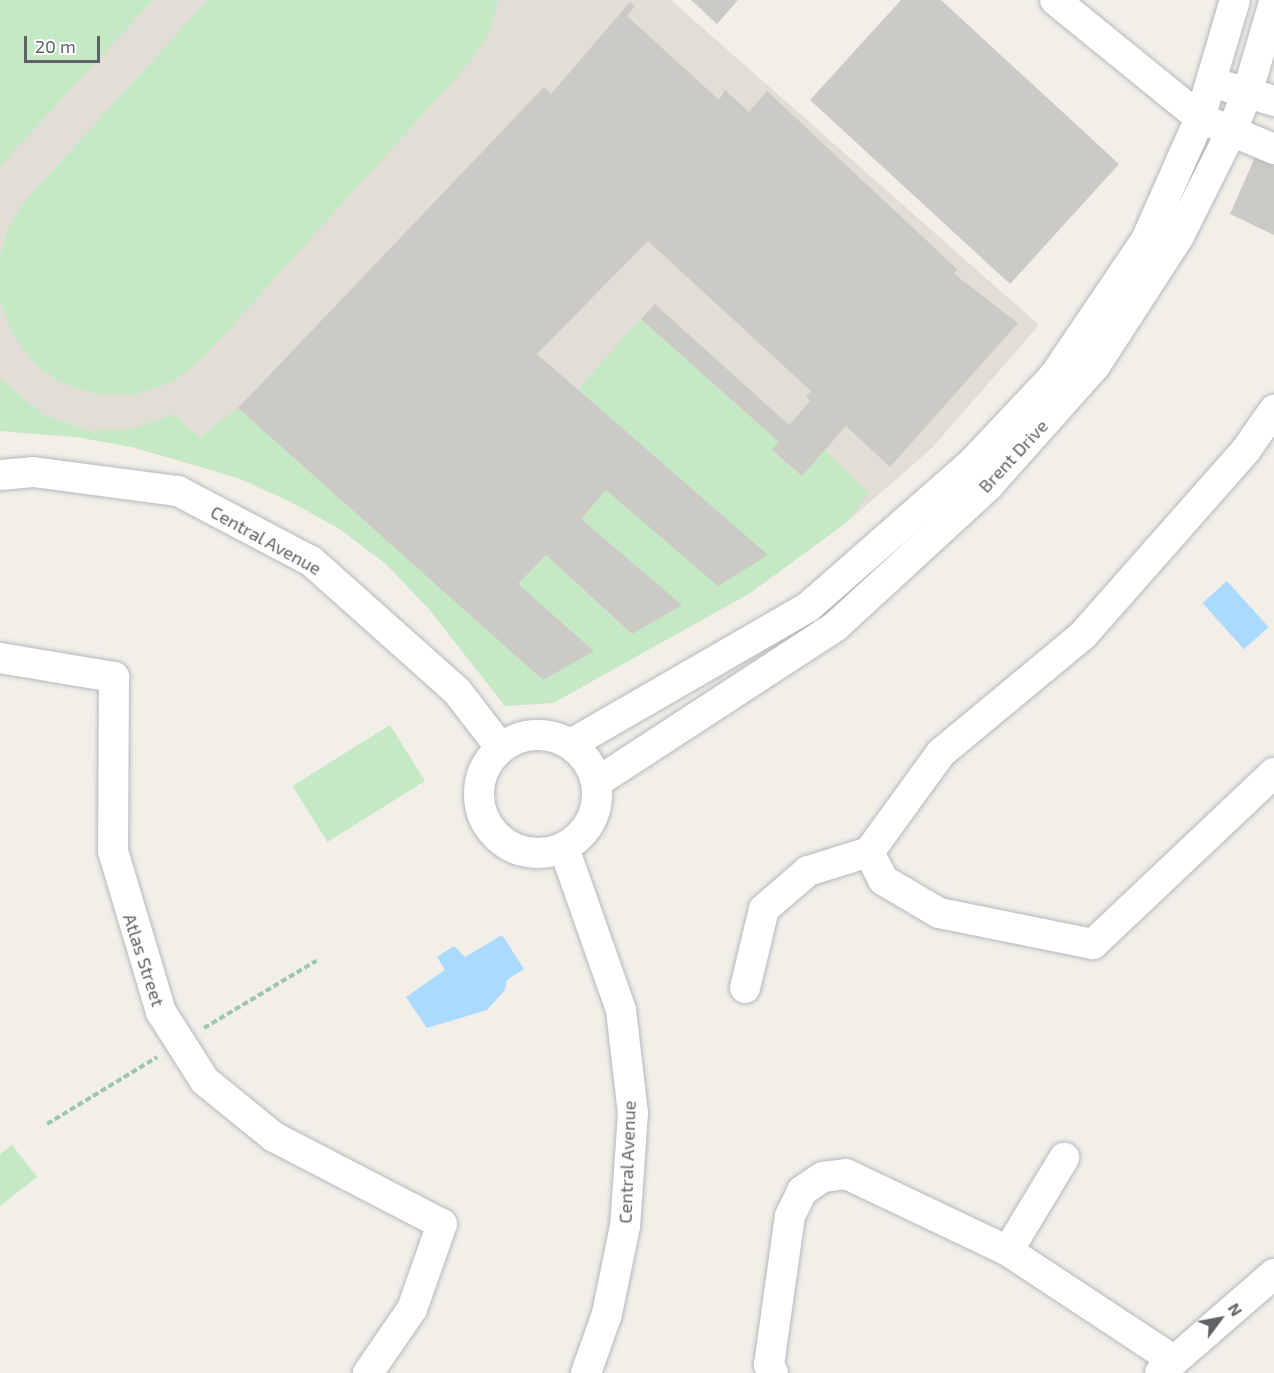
<!DOCTYPE html>
<html>
<head>
<meta charset="utf-8">
<style>
	body { margin:0 }
	#map { position:relative; width:1274px; height:1373px; overflow:hidden; background:#f1efe8; font-family:"Exo 2",sans-serif }
	div>[style] { position:absolute }
	.education>* { inset:0; background:#e1ded6 }
	.green>* { inset:0; background:#c5e8c5; transform-origin:0 0 }
	.water>* { inset:0; background:#aadaff; transform-origin:0 0 }
	.building>* { inset:0; background:#cccac5 }
	.path>* { height:4px; margin-top:-2px; transform-origin:0; background:repeating-linear-gradient(90deg,#9cc7a9 0 6px,transparent 0 9px) }
	.roads { filter:drop-shadow(0 0 2px #b5b8bc) drop-shadow(0 0 2px #b5b8bc) }
	.minor>* { height:30px; margin:-15px; padding:0 15px; transform-origin:15px; border-radius:15px; background:#fff }
	.minor>.ring { margin:-15px; padding:0; box-sizing:content-box; background:none; border:30px solid #fff; border-radius:50% }
	span { translate:-50% -50%; white-space:nowrap; text-align:center; line-height:1.15; -webkit-text-stroke:5px #fff; paint-order:stroke }
	.street-label { font-size:18px; color:#5f6368 }
	.north { position:absolute; left:1190px; top:1289px; width:60px; height:60px; -webkit-text-stroke:4px #fff; paint-order:stroke; rotate:58deg; font-size:16px; font-weight:700; line-height:24px; text-align:center; color:#5f6368 }
	.north::after { content:''; display:block; margin:auto; width:21px; height:27px; background:#5f6368; clip-path:polygon(50% 0,100% 100%,50% 72%,0 100%) }
	.scale { position:absolute; left:24px; top:36px; width:76px; height:27px; box-sizing:border-box; border:3px solid #5f6368; border-top:0; padding-left:8px; font-size:18px; line-height:21px; white-space:nowrap; color:#5f6368; -webkit-text-stroke:4px #fff; paint-order:stroke }
</style>
</head>
<body>
<div id="map">
	<div class="education">
		<i style="clip-path:polygon(0 0,671px 0,1039px 325px,932px 448px,847px 522px,750px 593px,553px 703px,505px 706px,429px 609px,386px 564px,340px 529px,291px 502px,238px 478px,132px 447px,77px 437px,0 431px)"></i>
	</div>
	<div class="green">
		<i style="clip-path:polygon(0 0,153px 0,0 166px)"></i>
		<i style="clip-path:polygon(208px 0,498px 0,490px 31px,469px 63px,201px 360px,172px 382px,136px 394px,98px 394px,62px 383px,31px 360px,11px 331px,0 300px,0 257px,8px 228px,27px 199px)"></i>
		<i style="clip-path:polygon(641px 319px,779px 442px,772px 451px,801px 476px,825px 450px,868px 493px,847px 522px,750px 593px,553px 703px,505px 706px,429px 609px,386px 564px,340px 529px,291px 502px,239px 478px,132px 447px,77px 437px,0 431px,0 379px,44px 415px,88px 431px,132px 429px,174px 414px,200px 438px,238px 408px,543px 680px,594px 651px,518px 584px,546px 555px,631px 634px,682px 605px,581px 519px,606px 490px,718px 585px,767px 555px,578px 389px)"></i>
		<i style="left:390px;top:725px;width:66px;height:115px;rotate:58deg"></i>
		<i style="clip-path:polygon(12px 1145px,37px 1177px,0 1206px,0 1154px)"></i>
	</div>
	<div class="water">
		<i style="left:1227px;top:581px;width:62px;height:33px;rotate:48deg"></i>
		<i style="clip-path:polygon(502px 935px,524px 969px,507px 980px,505px 990px,487px 1010px,427px 1028px,406px 997px,445px 970px,437px 957px,454px 946px,465px 957px)"></i>
	</div>
	<div class="building">
		<i style="clip-path:polygon(691px 0,738px 0,717px 24px)"></i>
		<i style="clip-path:polygon(901px 0,941px 0,1119px 164px,1010px 284px,810px 100px)"></i>
		<i style="clip-path:polygon(630px 2px,635px 6px,627px 16px,719px 100px,725px 90px,749px 112px,767px 91px,957px 269px,954px 274px,1018px 323px,890px 467px,846px 426px,802px 476px,772px 450px,779px 442px,641px 319px,655px 304px,789px 425px,810px 401px,806px 397px,811px 391px,648px 241px,537px 354px,768px 555px,718px 586px,606px 490px,581px 519px,682px 605px,632px 634px,546px 555px,518px 584px,594px 651px,543px 680px,238px 408px,544px 87px,551px 94px)"></i>
		<i style="clip-path:polygon(1255px 157px,1274px 166px,1274px 235px,1230px 214px)"></i>
	</div>
	<div class="path">
		<i style="left:204px;top:1028px;width:131px;rotate:-30.9deg"></i>
		<i style="left:47px;top:1124px;width:129px;rotate:-31.3deg"></i>
	</div>
	<div class="roads">
		<div class="minor">
			<i style="left:1055px;top:0;width:187px;rotate:39.1deg"></i>
			<i style="left:1200px;top:118px;width:80px;rotate:22.7deg"></i>
			<i style="left:1228px;top:87px;width:48px;rotate:16.9deg"></i>
			<i style="left:0;top:475px;width:33px;rotate:-5deg"></i>
			<i style="left:33px;top:472px;width:146px;rotate:7.5deg"></i>
			<i style="left:178px;top:491px;width:150px;rotate:27.8deg"></i>
			<i style="left:311px;top:561px;width:195px;rotate:41.7deg"></i>
			<i style="left:457px;top:691px;width:71px;rotate:52.5deg"></i>
			<i style="left:0;top:658px;width:116px;rotate:9.5deg"></i>
			<i style="left:114px;top:677px;width:174px;rotate:90.3deg"></i>
			<i style="left:113px;top:851px;width:168px;rotate:73.4deg"></i>
			<i style="left:161px;top:1012px;width:82px;rotate:57.5deg"></i>
			<i style="left:205px;top:1081px;width:89px;rotate:39.1deg"></i>
			<i style="left:274px;top:1137px;width:189px;rotate:27.4deg"></i>
			<i style="left:442px;top:1224px;width:90px;rotate:109.4deg"></i>
			<i style="left:412px;top:1309px;width:78px;rotate:124.5deg"></i>
			<i class="ring" style="left:479px;top:735px;width:88px;height:88px"></i>
			<i style="left:571px;top:744px;width:272px;rotate:-30deg"></i>
			<i style="left:807px;top:608px;width:220px;rotate:-41.3deg"></i>
			<i style="left:972px;top:463px;width:120px;rotate:-46.7deg"></i>
			<i style="left:1054px;top:376px;width:164px;rotate:-55.9deg"></i>
			<i style="left:1146px;top:240px;width:133px;rotate:-66.1deg"></i>
			<i style="left:1200px;top:118px;width:123px;rotate:-73.5deg"></i>
			<i style="left:597px;top:782px;width:285px;rotate:-33.1deg"></i>
			<i style="left:836px;top:626px;width:207px;rotate:-42.6deg"></i>
			<i style="left:988px;top:486px;width:161px;rotate:-48.3deg"></i>
			<i style="left:1095px;top:366px;width:155px;rotate:-57.1deg"></i>
			<i style="left:1179px;top:236px;width:116px;rotate:-63.4deg"></i>
			<i style="left:1231px;top:132px;width:41px;rotate:-67.2deg"></i>
			<i style="left:1247px;top:94px;width:96px;rotate:-73.6deg"></i>
			<i style="left:564px;top:848px;width:172px;rotate:70.6deg"></i>
			<i style="left:621px;top:1010px;width:104px;rotate:83.4deg"></i>
			<i style="left:633px;top:1113px;width:113px;rotate:94deg"></i>
			<i style="left:625px;top:1226px;width:90px;rotate:101.6deg"></i>
			<i style="left:607px;top:1314px;width:63px;rotate:109.6deg"></i>
			<i style="left:869px;top:852px;width:31px;rotate:63deg"></i>
			<i style="left:883px;top:880px;width:65px;rotate:30.5deg"></i>
			<i style="left:939px;top:913px;width:157px;rotate:11.4deg"></i>
			<i style="left:1093px;top:944px;width:249px;rotate:-43.4deg"></i>
			<i style="left:745px;top:988px;width:81px;rotate:-76.5deg"></i>
			<i style="left:764px;top:909px;width:58px;rotate:-40.8deg"></i>
			<i style="left:808px;top:871px;width:64px;rotate:-17.3deg"></i>
			<i style="left:869px;top:852px;width:122px;rotate:-54deg"></i>
			<i style="left:941px;top:753px;width:185px;rotate:-39.7deg"></i>
			<i style="left:1083px;top:635px;width:247px;rotate:-48.6deg"></i>
			<i style="left:1246px;top:450px;width:49px;rotate:-55deg"></i>
			<i style="left:1008px;top:1251px;width:109px;rotate:-58.9deg"></i>
			<i style="left:773px;top:1373px;width:9px;rotate:-117deg"></i>
			<i style="left:769px;top:1365px;width:150px;rotate:-82deg"></i>
			<i style="left:790px;top:1216px;width:28px;rotate:-64deg"></i>
			<i style="left:802px;top:1191px;width:25px;rotate:-34deg"></i>
			<i style="left:823px;top:1177px;width:23px;rotate:-7deg"></i>
			<i style="left:846px;top:1174px;width:179px;rotate:25.4deg"></i>
			<i style="left:1008px;top:1251px;width:198px;rotate:33.4deg"></i>
			<i style="left:1160px;top:1373px;width:151px;rotate:-41deg"></i>
		</div>
	</div>
	<div class="street-label">
		<span style="left:1013px;top:456px;rotate:-47deg">Brent Drive</span>
		<span style="left:266px;top:540px;rotate:29deg">Central Avenue</span>
		<span style="left:144px;top:960px;rotate:72deg">Atlas Street</span>
		<span style="left:627px;top:1162px;rotate:-88deg">Central Avenue</span>
	</div>
	<div class="north">N</div>
	<div class="scale">20 m</div>
</div>
</body>
</html>
